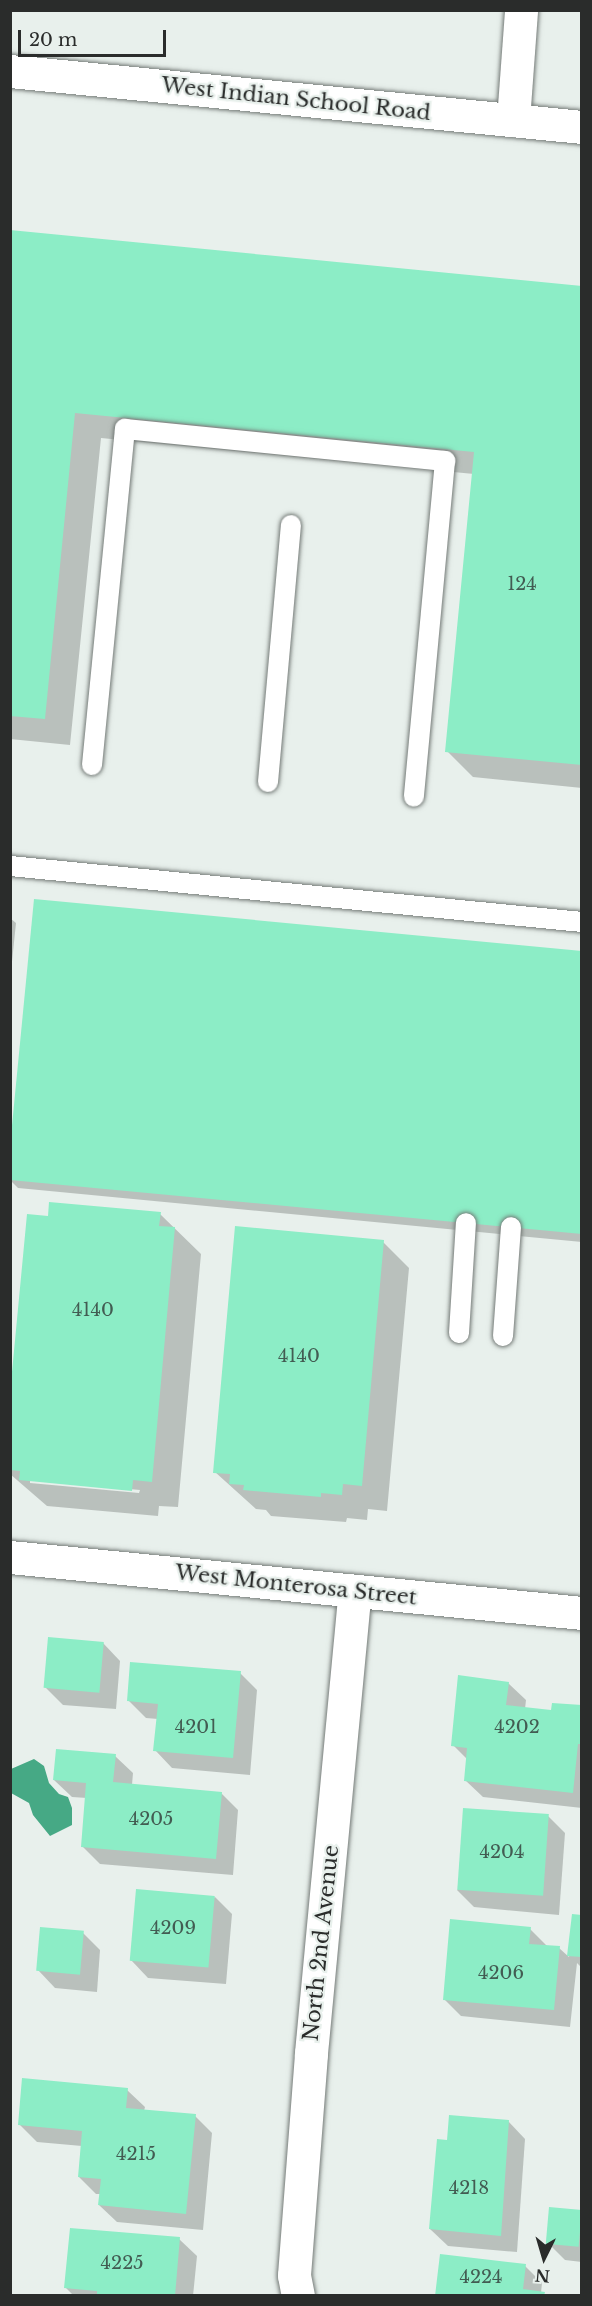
<!DOCTYPE html>
<html>
<head>
<meta charset="utf-8">
<style>
	body { margin:0 }
	#map { position:relative; width:592px; height:2306px; overflow:hidden; background:#e8f0ec; font-family:"Libre Baskerville",serif }
	div>[style] { position:absolute }
	.water>* { inset:0; background:#46a985 }
	.shadow>* { inset:0; background:#0003 }
	.building>* { inset:0; background:#8cedc6; transform-origin:0 0 }
	.roads { filter:drop-shadow(0 0 2px #757b78) drop-shadow(0 0 2px #757b78) }
	.lane>* { height:20px; margin:-10px; padding:0 10px; transform-origin:10px; border-radius:10px; background:#fff }
	.street>* { height:33px; margin:-16.5px; padding:0 16.5px; transform-origin:16.5px; border-radius:16.5px; background:#fff }
	.secondary>* { height:33px; margin:-16.5px; padding:0 16.5px; transform-origin:16.5px; border-radius:16.5px; background:#fff }
	span { translate:-50% -50%; white-space:nowrap; text-align:center; line-height:1.15; -webkit-text-stroke:4.5px #e8f0ec; paint-order:stroke }
	.number-label { font-size:18px; color:#425c52 }
	.number-label span { -webkit-text-stroke-width:0 }
	.street-label { font-size:21px; color:#2a2c2b }
	.frame { position:absolute; inset:0; border:12px solid #2a2c2b; pointer-events:none }
	.north { position:absolute; left:514px; top:2228px; width:60px; height:60px; -webkit-text-stroke:4px #e8f0ec; paint-order:stroke; rotate:185deg; font-size:16px; font-weight:700; line-height:24px; text-align:center; color:#2a2c2b }
	.north::after { content:''; display:block; margin:auto; width:21px; height:27px; background:#2a2c2b; clip-path:polygon(50% 0,100% 100%,50% 72%,0 100%) }
	.scale { position:absolute; left:18px; top:30px; width:148px; height:27px; box-sizing:border-box; border:3px solid #2a2c2b; border-top:0; padding-left:8px; font-size:18px; line-height:21px; white-space:nowrap; color:#2a2c2b; -webkit-text-stroke:4px #e8f0ec; paint-order:stroke }
</style>
</head>
<body>
<div id="map">
	<div class="water">
		<i style="clip-path:polygon(34px 1759px,44px 1766px,49px 1783px,59px 1794px,68px 1797px,72px 1808px,72px 1825px,50px 1836px,33px 1815px,29px 1803px,11px 1793px,11px 1769px)"></i>
	</div>
	<div class="shadow">
		<i style="clip-path:polygon(10px 232px,582px 287px,582px 788px,473px 777px,447px 751px,474px 474px,101px 438px,70px 745px,10px 739px)"></i>
		<i style="clip-path:polygon(10px 918px,16px 923px,10px 981px)"></i>
		<i style="clip-path:polygon(582px 953px,582px 1242px,18px 1188px,10px 1180px,10px 1162px)"></i>
		<i style="clip-path:polygon(evenodd,160px 1214px,201px 1254px,178px 1507px,159px 1506px,158px 1516px,47px 1506px,10px 1474px,10px 1409px,49px 1217px,160px 1214px,30px 1480px,140px 1490px,139px 1493px,30px 1483px,30px 1480px)"></i>
		<i style="clip-path:polygon(383px 1242px,409px 1268px,387px 1511px,368px 1509px,367px 1520px,347px 1518px,346px 1522px,271px 1516px,266px 1510px,256px 1509px,215px 1472px)"></i>
		<i style="clip-path:polygon(103px 1643px,120px 1661px,116px 1709px,63px 1705px,45px 1687px)"></i>
		<i style="clip-path:polygon(240px 1673px,257px 1690px,250px 1775px,172px 1768px,155px 1750px,158px 1719px,146px 1718px,128px 1700px)"></i>
		<i style="clip-path:polygon(508px 1683px,526px 1700px,525px 1709px,553px 1712px,582px 1707px,582px 1808px,483px 1797px,465px 1780px,468px 1760px,453px 1745px)"></i>
		<i style="clip-path:polygon(115px 1756px,133px 1773px,132px 1785px,221px 1793px,238px 1810px,233px 1875px,100px 1864px,82px 1846px,87px 1798px,72px 1797px,54px 1780px)"></i>
		<i style="clip-path:polygon(548px 1816px,565px 1833px,559px 1915px,474px 1907px,457px 1890px)"></i>
		<i style="clip-path:polygon(215px 1897px,232px 1914px,226px 1984px,148px 1978px,131px 1960px)"></i>
		<i style="clip-path:polygon(573px 1915px,582px 1916px,582px 1968px,577px 1963px,570px 2027px,461px 2016px,444px 1999px,530px 1929px,548px 1947px,559px 1948px,569px 1957px)"></i>
		<i style="clip-path:polygon(83px 1933px,100px 1950px,97px 1992px,55px 1988px,38px 1970px)"></i>
		<i style="clip-path:polygon(127px 2090px,145px 2107px,144px 2111px,195px 2116px,212px 2133px,203px 2230px,117px 2222px,99px 2205px,101px 2194px,96px 2194px,79px 2177px,82px 2146px,37px 2142px,19px 2124px)"></i>
		<i style="clip-path:polygon(508px 2121px,525px 2139px,517px 2252px,448px 2246px,430px 2229px,448px 2142px)"></i>
		<i style="clip-path:polygon(582px 2211px,582px 2262px,565px 2260px,548px 2243px)"></i>
		<i style="clip-path:polygon(179px 2239px,197px 2256px,193px 2296px,74px 2296px,66px 2288px)"></i>
		<i style="clip-path:polygon(525px 2266px,542px 2283px,541px 2293px,546px 2296px,436px 2296px)"></i>
	</div>
	<div class="building">
		<i style="clip-path:polygon(10px 230px,582px 286px,582px 765px,445px 752px,474px 452px,75px 413px,45px 719px,10px 716px)"></i>
		<i style="clip-path:polygon(34px 899px,582px 951px,582px 1234px,10px 1180px,10px 1146px)"></i>
		<i style="clip-path:polygon(49px 1202px,161px 1212px,159px 1226px,175px 1227px,152px 1482px,133px 1480px,132px 1491px,19px 1480px,20px 1471px,10px 1470px,10px 1393px,27px 1214px,48px 1216px)"></i>
		<i style="clip-path:polygon(235px 1226px,384px 1240px,362px 1486px,343px 1484px,342px 1495px,321px 1493px,321px 1497px,243px 1490px,244px 1485px,229px 1484px,230px 1474px,213px 1473px)"></i>
		<i style="left:48px;top:1637px;width:56px;height:51px;rotate:5deg"></i>
		<i style="clip-path:polygon(130px 1662px,241px 1671px,233px 1758px,153px 1751px,158px 1704px,127px 1701px)"></i>
		<i style="clip-path:polygon(458px 1675px,509px 1682px,506px 1705px,551px 1710px,552px 1703px,582px 1705px,582px 1744px,578px 1744px,573px 1793px,464px 1781px,467px 1748px,451px 1746px)"></i>
		<i style="clip-path:polygon(56px 1749px,116px 1754px,113px 1782px,222px 1792px,216px 1859px,81px 1847px,86px 1783px,53px 1780px)"></i>
		<i style="left:463px;top:1808px;width:86px;height:82px;rotate:4deg"></i>
		<i style="left:136px;top:1889px;width:79px;height:72px;rotate:5deg"></i>
		<i style="clip-path:polygon(572px 1914px,582px 1915px,582px 1957px,567px 1956px)"></i>
		<i style="clip-path:polygon(450px 1919px,531px 1927px,529px 1944px,560px 1946px,554px 2010px,443px 2000px)"></i>
		<i style="left:40px;top:1927px;width:44px;height:44px;rotate:5deg"></i>
		<i style="clip-path:polygon(22px 2078px,128px 2088px,126px 2108px,196px 2114px,186px 2214px,98px 2205px,101px 2179px,78px 2177px,82px 2131px,18px 2125px)"></i>
		<i style="clip-path:polygon(449px 2115px,509px 2120px,501px 2236px,429px 2229px,437px 2139px,447px 2140px)"></i>
		<i style="left:549px;top:2207px;width:33px;height:37px;rotate:5deg"></i>
		<i style="clip-path:polygon(70px 2228px,180px 2237px,175px 2296px,97px 2296px,97px 2291px,64px 2288px)"></i>
		<i style="clip-path:polygon(440px 2254px,526px 2264px,523px 2289px,545px 2292px,544px 2296px,435px 2296px)"></i>
	</div>
	<div class="roads">
		<div class="lane">
			<i style="left:92px;top:765px;width:338px;rotate:-84.4deg"></i>
			<i style="left:125px;top:429px;width:322px;rotate:5.7deg"></i>
			<i style="left:445px;top:461px;width:337px;rotate:95.3deg"></i>
			<i style="left:268px;top:782px;width:258px;rotate:-84.9deg"></i>
			<i style="left:10px;top:866px;width:575px;rotate:5.59deg"></i>
			<i style="left:459px;top:1333px;width:110px;rotate:-86.4deg"></i>
			<i style="left:503px;top:1336px;width:109px;rotate:-85.8deg"></i>
		</div>
		<div class="street">
			<i style="left:513px;top:120px;width:110px;rotate:-85.8deg"></i>
			<i style="left:10px;top:1557px;width:575px;rotate:5.59deg"></i>
			<i style="left:298px;top:2296px;width:21px;rotate:-101deg"></i>
			<i style="left:294px;top:2275px;width:223px;rotate:-85.6deg"></i>
			<i style="left:311px;top:2053px;width:464px;rotate:-84.6deg"></i>
		</div>
		<div class="secondary">
			<i style="left:10px;top:71px;width:575px;rotate:5.59deg"></i>
		</div>
	</div>
	<div class="number-label">
		<span style="left:522px;top:584px">124</span>
		<span style="left:93px;top:1310px">4140</span>
		<span style="left:299px;top:1356px">4140</span>
		<span style="left:196px;top:1727px">4201</span>
		<span style="left:517px;top:1727px">4202</span>
		<span style="left:151px;top:1819px">4205</span>
		<span style="left:502px;top:1852px">4204</span>
		<span style="left:173px;top:1928px">4209</span>
		<span style="left:501px;top:1973px">4206</span>
		<span style="left:136px;top:2154px">4215</span>
		<span style="left:469px;top:2188px">4218</span>
		<span style="left:122px;top:2263px">4225</span>
		<span style="left:481px;top:2277px">4224</span>
	</div>
	<div class="street-label">
		<span style="left:296px;top:99px;rotate:6deg">West Indian School Road</span>
		<span style="left:296px;top:1585px;rotate:6deg">West Monterosa Street</span>
		<span style="left:321px;top:1943px;rotate:-84deg">North 2nd Avenue</span>
	</div>
	<div class="frame"></div>
	<div class="north">N</div>
	<div class="scale">20 m</div>
</div>
</body>
</html>
